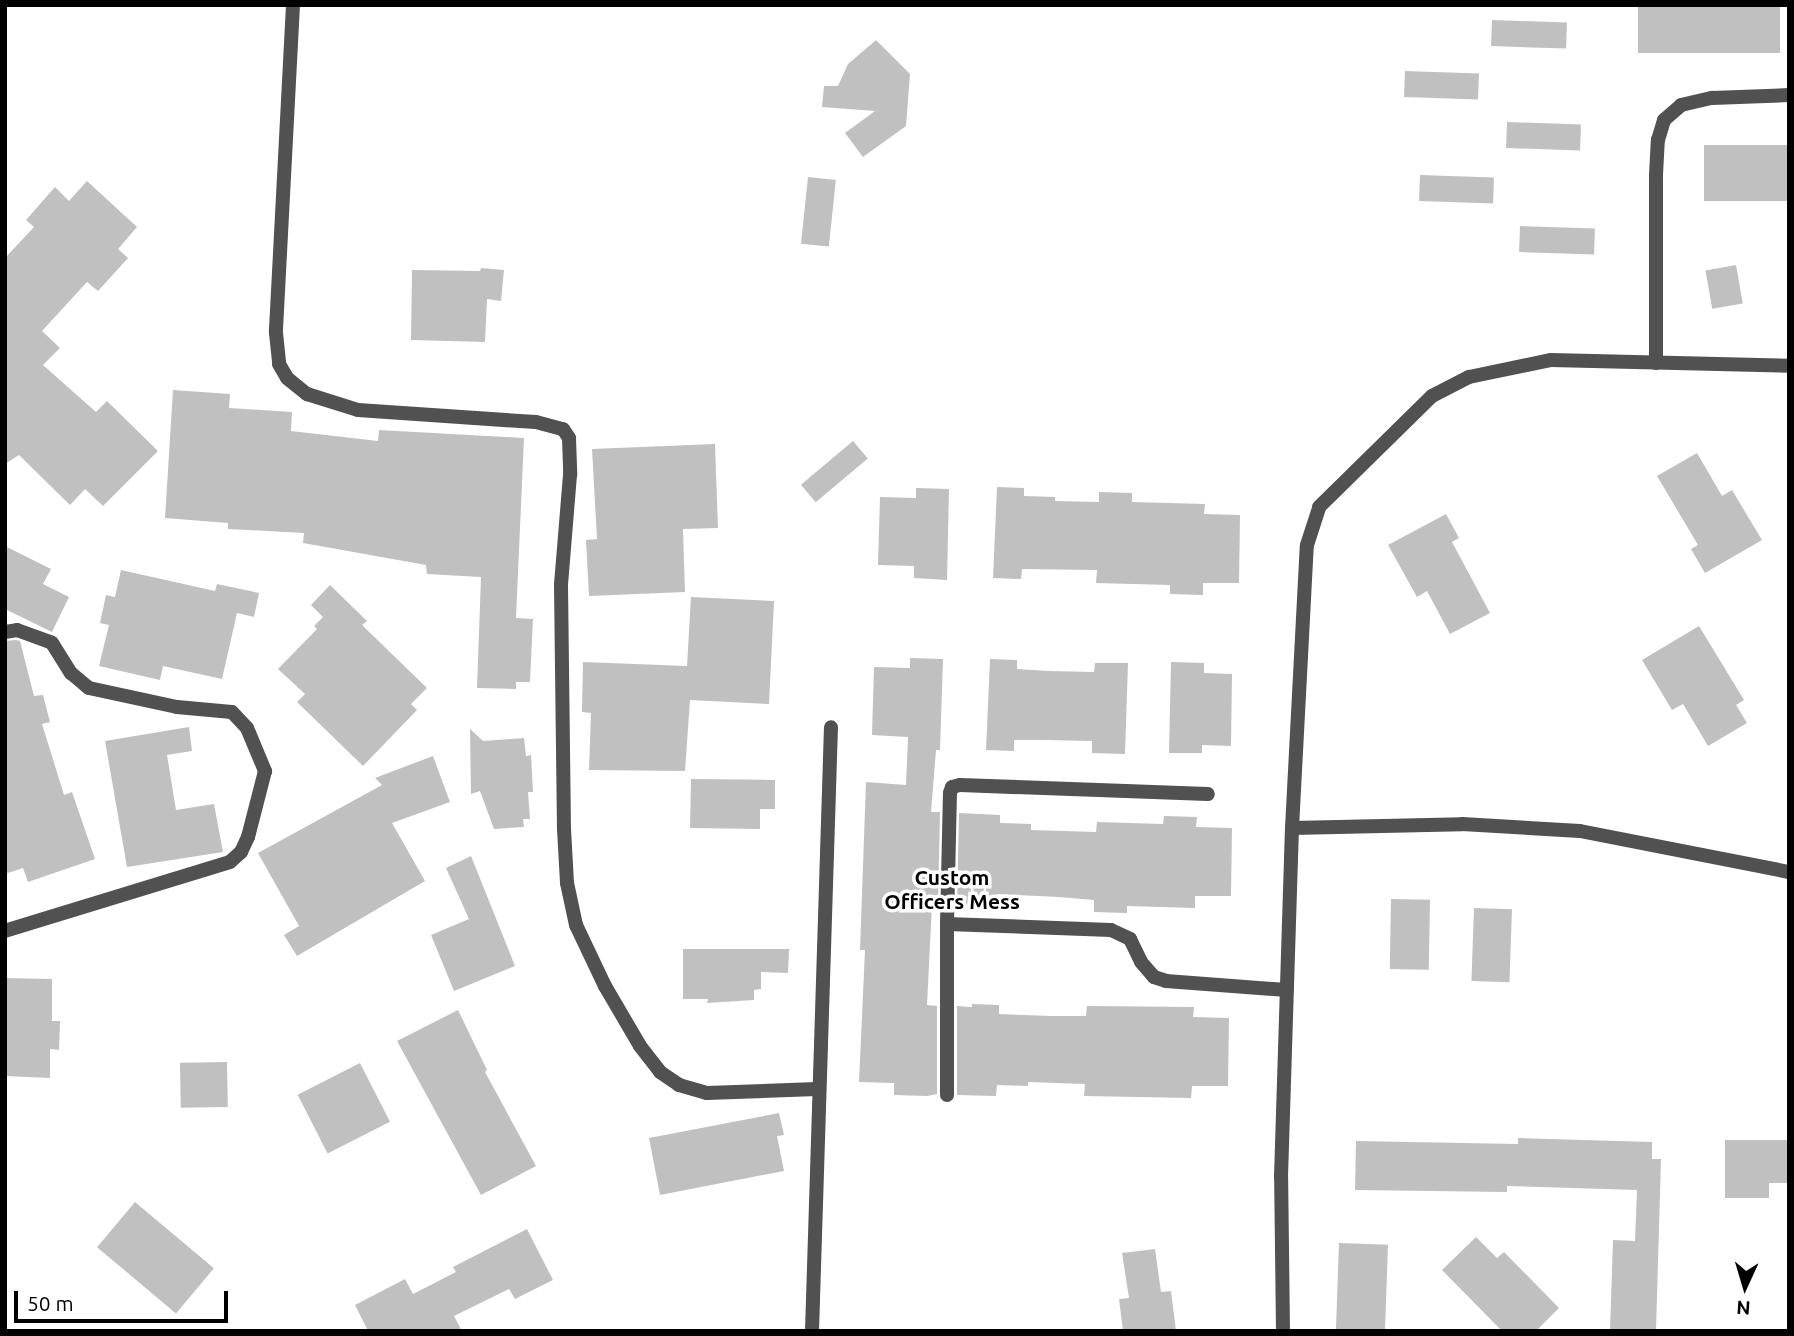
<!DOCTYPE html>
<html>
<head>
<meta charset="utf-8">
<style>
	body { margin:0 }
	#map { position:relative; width:1794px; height:1336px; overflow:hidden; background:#fff; font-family:Ubuntu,sans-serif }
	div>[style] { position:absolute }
	.building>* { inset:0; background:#c0c0c0; transform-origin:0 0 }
	.service>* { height:14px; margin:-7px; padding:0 7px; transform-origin:7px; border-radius:7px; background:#515151 }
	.minor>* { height:14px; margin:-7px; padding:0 7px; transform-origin:7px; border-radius:7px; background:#515151 }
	span { translate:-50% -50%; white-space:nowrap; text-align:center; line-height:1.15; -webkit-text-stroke:7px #fff; paint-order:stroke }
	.neighbourhood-label { font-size:21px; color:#000; font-weight:700 }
	.frame { position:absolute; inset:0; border:7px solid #000; pointer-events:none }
	.north { position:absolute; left:1710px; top:1252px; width:70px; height:70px; -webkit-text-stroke:5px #fff; paint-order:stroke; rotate:184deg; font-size:19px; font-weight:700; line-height:28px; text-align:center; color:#000 }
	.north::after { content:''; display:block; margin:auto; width:24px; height:32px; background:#000; clip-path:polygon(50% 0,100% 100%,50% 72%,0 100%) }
	.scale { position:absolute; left:14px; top:1291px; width:214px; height:32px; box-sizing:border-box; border:4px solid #000; border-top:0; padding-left:9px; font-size:21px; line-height:24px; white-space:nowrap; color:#000; -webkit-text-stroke:5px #fff; paint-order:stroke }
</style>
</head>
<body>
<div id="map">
	<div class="building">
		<i style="left:1638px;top:5px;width:142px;height:48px"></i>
		<i style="left:1492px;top:20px;width:75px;height:26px;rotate:2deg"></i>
		<i style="clip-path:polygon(876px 40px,910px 74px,906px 126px,863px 157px,845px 133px,875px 111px,822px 107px,824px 86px,838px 86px,848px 64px)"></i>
		<i style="left:1405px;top:71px;width:74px;height:26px;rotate:2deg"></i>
		<i style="left:1507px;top:122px;width:74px;height:26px;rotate:2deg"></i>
		<i style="left:1704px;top:145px;width:85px;height:56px"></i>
		<i style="left:1420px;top:175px;width:74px;height:26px;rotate:2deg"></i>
		<i style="left:808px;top:177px;width:28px;height:67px;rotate:6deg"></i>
		<i style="clip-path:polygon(87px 181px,137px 227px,118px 249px,128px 258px,98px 291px,87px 282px,42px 331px,60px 348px,43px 365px,96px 412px,107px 401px,158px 451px,103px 506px,85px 489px,70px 505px,19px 455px,5px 464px,5px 258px,34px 227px,26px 220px,55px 187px,69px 201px)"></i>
		<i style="left:1520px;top:226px;width:75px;height:26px;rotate:2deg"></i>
		<i style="left:1736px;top:265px;width:39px;height:31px;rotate:80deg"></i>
		<i style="clip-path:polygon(481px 268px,504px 270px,501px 301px,487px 299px,485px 342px,411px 340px,412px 270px,480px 271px)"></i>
		<i style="clip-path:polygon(173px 390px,230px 394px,229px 408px,292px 412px,291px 431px,378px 441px,379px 430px,524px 438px,516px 618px,533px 619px,530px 682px,516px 682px,516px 689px,477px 688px,481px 577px,427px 574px,426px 565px,303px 543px,304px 533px,228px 529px,228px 523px,165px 518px)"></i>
		<i style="left:853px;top:441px;width:23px;height:68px;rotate:50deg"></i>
		<i style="clip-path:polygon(715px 444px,718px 528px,683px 529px,685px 592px,589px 596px,586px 540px,597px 539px,592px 449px)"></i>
		<i style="clip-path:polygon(1697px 453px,1722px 496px,1732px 490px,1762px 540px,1705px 573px,1691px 549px,1698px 545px,1657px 476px)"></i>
		<i style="clip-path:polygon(997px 487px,1024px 488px,1024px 496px,1055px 497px,1055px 501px,1099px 502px,1099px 492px,1132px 493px,1132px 502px,1205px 504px,1204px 514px,1240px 515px,1239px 583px,1203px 583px,1203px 595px,1170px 594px,1170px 585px,1096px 583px,1097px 570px,1022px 569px,1021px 579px,993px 578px)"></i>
		<i style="clip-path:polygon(916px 488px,949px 489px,947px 580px,914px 578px,914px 566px,878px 565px,880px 497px,916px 498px)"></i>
		<i style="clip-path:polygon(1446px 514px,1459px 538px,1452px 542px,1490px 613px,1450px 634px,1427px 591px,1417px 597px,1388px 545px)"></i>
		<i style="clip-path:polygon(5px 546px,51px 569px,43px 584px,69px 597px,52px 632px,5px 609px)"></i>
		<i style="clip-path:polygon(121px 570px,215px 591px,217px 584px,259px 593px,254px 617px,237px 613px,222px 679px,163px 666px,160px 680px,99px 666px,109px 625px,100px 623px,106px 595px,115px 597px)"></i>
		<i style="clip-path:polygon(330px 585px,367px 621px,362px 625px,427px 688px,411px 704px,417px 710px,363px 766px,297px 702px,305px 694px,278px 669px,317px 629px,314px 626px,323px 617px,311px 605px)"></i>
		<i style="clip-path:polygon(691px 597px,774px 601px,769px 704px,690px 700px,685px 771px,589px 770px,591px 713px,582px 712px,583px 662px,687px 666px)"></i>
		<i style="clip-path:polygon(1699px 626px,1744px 700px,1736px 705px,1747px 723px,1708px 746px,1683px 704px,1672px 710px,1642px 660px)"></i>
		<i style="clip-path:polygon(16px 640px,20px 641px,34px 696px,43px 695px,50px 722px,42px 724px,64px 795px,72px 792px,95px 859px,28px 882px,23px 868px,5px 874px,5px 641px)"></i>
		<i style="clip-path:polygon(910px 658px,943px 659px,940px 750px,936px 750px,931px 812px,940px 812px,938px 904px,932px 904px,927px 1005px,937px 1006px,937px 1094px,927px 1096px,894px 1095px,894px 1083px,859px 1082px,865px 950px,860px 950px,866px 782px,906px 785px,908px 737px,872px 735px,874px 667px,910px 668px)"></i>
		<i style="clip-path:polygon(990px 659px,1017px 660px,1017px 669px,1048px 671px,1094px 672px,1095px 663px,1128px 663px,1125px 754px,1092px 753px,1092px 741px,1046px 740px,1014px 740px,1014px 751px,986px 750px)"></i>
		<i style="clip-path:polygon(1171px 662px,1204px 663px,1204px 673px,1232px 674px,1231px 746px,1202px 745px,1202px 753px,1169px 753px)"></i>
		<i style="clip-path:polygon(189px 727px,192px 751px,167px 755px,176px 810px,214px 804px,223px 852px,127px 867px,105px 741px)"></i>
		<i style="clip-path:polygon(470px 729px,483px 741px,524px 738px,526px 756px,531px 755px,533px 792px,528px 792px,530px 819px,523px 819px,524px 827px,494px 829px,480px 791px,471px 794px)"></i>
		<i style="clip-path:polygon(433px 756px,450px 802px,392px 823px,425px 881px,297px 956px,284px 935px,299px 926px,258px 853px,382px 785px,375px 778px)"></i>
		<i style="clip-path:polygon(691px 779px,775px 780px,775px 809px,760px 809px,760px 829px,690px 828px)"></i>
		<i style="clip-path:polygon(959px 813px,1000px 815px,1000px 823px,1031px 824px,1031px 830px,1096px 832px,1097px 822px,1163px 824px,1164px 816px,1197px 817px,1196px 827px,1232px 828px,1231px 896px,1195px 896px,1195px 908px,1127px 906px,1127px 913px,1094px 912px,1094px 900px,1059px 897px,997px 894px,997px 906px,957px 905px)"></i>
		<i style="clip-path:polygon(471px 856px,515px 966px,454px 991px,431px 935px,469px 919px,446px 868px)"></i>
		<i style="left:1391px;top:899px;width:39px;height:70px;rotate:1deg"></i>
		<i style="left:1474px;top:908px;width:38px;height:73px;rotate:2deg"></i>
		<i style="clip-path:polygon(683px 949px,789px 949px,788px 973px,761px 972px,761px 989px,754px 990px,754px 1000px,707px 1003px,708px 999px,683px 999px)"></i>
		<i style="clip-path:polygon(5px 978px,52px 979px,52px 1021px,60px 1021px,59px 1050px,50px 1049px,50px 1078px,5px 1076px)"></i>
		<i style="clip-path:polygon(972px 1004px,999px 1005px,999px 1014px,1051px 1016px,1086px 1016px,1087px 1006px,1194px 1007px,1193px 1017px,1229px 1018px,1228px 1086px,1192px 1086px,1191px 1098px,1084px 1096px,1085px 1084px,1028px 1082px,1028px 1086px,997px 1085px,996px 1096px,957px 1095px,957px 1006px,972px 1007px)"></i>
		<i style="clip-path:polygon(458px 1010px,487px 1070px,485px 1072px,536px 1166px,481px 1195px,397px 1041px)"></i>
		<i style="left:227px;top:1062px;width:45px;height:47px;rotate:89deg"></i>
		<i style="left:360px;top:1063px;width:66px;height:70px;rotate:63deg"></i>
		<i style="clip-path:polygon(779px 1113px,784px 1135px,777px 1136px,784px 1171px,660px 1195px,649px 1138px)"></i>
		<i style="clip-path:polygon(1518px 1138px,1652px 1142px,1652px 1159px,1661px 1159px,1656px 1331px,1610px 1331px,1613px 1240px,1635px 1241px,1637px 1190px,1507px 1186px,1507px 1192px,1355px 1190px,1356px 1141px,1518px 1144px)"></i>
		<i style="clip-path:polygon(1725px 1140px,1789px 1140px,1789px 1183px,1769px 1183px,1769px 1198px,1725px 1198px)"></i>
		<i style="left:135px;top:1202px;width:103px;height:59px;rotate:40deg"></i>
		<i style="clip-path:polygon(527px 1229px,553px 1280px,515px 1299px,509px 1289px,454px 1316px,462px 1331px,368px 1331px,355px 1305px,405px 1279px,413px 1294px,456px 1272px,453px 1267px)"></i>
		<i style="clip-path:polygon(1476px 1237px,1497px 1258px,1504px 1252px,1559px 1308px,1536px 1331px,1502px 1331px,1442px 1270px)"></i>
		<i style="left:1339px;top:1243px;width:49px;height:88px;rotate:2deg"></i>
		<i style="clip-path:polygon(1155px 1249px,1161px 1292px,1171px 1291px,1176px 1331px,1123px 1331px,1119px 1299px,1129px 1298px,1122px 1253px)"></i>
	</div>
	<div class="service">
		<i style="left:1292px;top:828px;width:170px;rotate:-1.3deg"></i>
		<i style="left:1462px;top:824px;width:118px;rotate:3.4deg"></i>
		<i style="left:1580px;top:831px;width:213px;rotate:11.1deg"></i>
		<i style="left:947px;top:924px;width:164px;rotate:2.1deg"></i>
		<i style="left:1111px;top:930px;width:21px;rotate:25deg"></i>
		<i style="left:1130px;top:939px;width:25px;rotate:64deg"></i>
		<i style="left:1141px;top:962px;width:20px;rotate:49deg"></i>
		<i style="left:1154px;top:977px;width:13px;rotate:18deg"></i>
		<i style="left:1166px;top:981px;width:121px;rotate:4.3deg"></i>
		<i style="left:947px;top:1095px;width:171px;rotate:-90deg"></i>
		<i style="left:947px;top:924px;width:131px;rotate:-88.7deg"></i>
		<i style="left:950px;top:793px;width:6px;rotate:-72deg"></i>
		<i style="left:952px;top:787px;width:8px;rotate:-14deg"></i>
		<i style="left:960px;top:785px;width:248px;rotate:2.1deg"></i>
	</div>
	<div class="minor">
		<i style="left:293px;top:5px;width:328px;rotate:93deg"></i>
		<i style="left:276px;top:333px;width:31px;rotate:84deg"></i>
		<i style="left:279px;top:364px;width:16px;rotate:60deg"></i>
		<i style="left:287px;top:378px;width:26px;rotate:39deg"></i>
		<i style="left:307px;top:394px;width:53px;rotate:17.4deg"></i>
		<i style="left:358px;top:410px;width:178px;rotate:3.9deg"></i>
		<i style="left:536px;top:422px;width:28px;rotate:15deg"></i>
		<i style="left:563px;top:429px;width:11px;rotate:56deg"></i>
		<i style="left:569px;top:438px;width:37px;rotate:88deg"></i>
		<i style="left:570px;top:475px;width:110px;rotate:94.7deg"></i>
		<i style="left:561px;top:585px;width:244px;rotate:89.3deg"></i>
		<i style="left:564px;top:829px;width:54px;rotate:86.8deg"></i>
		<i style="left:567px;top:883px;width:43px;rotate:77.9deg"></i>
		<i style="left:576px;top:925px;width:68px;rotate:64.6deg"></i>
		<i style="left:605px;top:986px;width:69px;rotate:59.7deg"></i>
		<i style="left:640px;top:1046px;width:33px;rotate:52deg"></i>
		<i style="left:660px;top:1072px;width:23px;rotate:34deg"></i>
		<i style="left:679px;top:1085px;width:29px;rotate:16deg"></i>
		<i style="left:707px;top:1093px;width:110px;rotate:-2.1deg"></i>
		<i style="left:1656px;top:363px;width:188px;rotate:-90deg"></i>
		<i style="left:1656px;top:175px;width:35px;rotate:-87deg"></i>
		<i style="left:1658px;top:140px;width:21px;rotate:-73deg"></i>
		<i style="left:1664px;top:120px;width:23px;rotate:-41deg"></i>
		<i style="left:1681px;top:105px;width:32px;rotate:-13deg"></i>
		<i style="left:1712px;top:98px;width:77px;rotate:-2.2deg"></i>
		<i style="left:5px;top:632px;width:12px;rotate:-9deg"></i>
		<i style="left:17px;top:630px;width:37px;rotate:20deg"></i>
		<i style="left:52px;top:643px;width:36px;rotate:58deg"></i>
		<i style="left:71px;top:673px;width:23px;rotate:40deg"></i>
		<i style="left:89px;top:688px;width:90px;rotate:12.2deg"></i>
		<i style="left:177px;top:707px;width:55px;rotate:5.2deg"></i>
		<i style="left:232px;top:712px;width:22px;rotate:47deg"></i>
		<i style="left:247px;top:728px;width:47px;rotate:67.3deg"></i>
		<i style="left:265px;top:771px;width:68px;rotate:104.4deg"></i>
		<i style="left:248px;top:837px;width:17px;rotate:115deg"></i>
		<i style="left:241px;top:852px;width:15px;rotate:138deg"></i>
		<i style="left:230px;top:862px;width:235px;rotate:163deg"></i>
		<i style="left:812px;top:1331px;width:604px;rotate:-88.2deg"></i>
		<i style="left:1283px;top:1331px;width:154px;rotate:-90.7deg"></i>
		<i style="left:1281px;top:1177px;width:349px;rotate:-88.2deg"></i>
		<i style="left:1292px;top:828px;width:283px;rotate:-87deg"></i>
		<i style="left:1307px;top:545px;width:40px;rotate:-72deg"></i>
		<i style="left:1319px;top:507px;width:158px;rotate:-44.5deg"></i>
		<i style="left:1432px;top:396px;width:42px;rotate:-27.2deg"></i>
		<i style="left:1469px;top:377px;width:84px;rotate:-11.7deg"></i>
		<i style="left:1551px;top:360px;width:238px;rotate:1.4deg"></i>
	</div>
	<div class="neighbourhood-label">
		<span style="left:952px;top:889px">Custom<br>Officers Mess</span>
	</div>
	<div class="frame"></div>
	<div class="north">N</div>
	<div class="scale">50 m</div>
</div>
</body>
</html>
